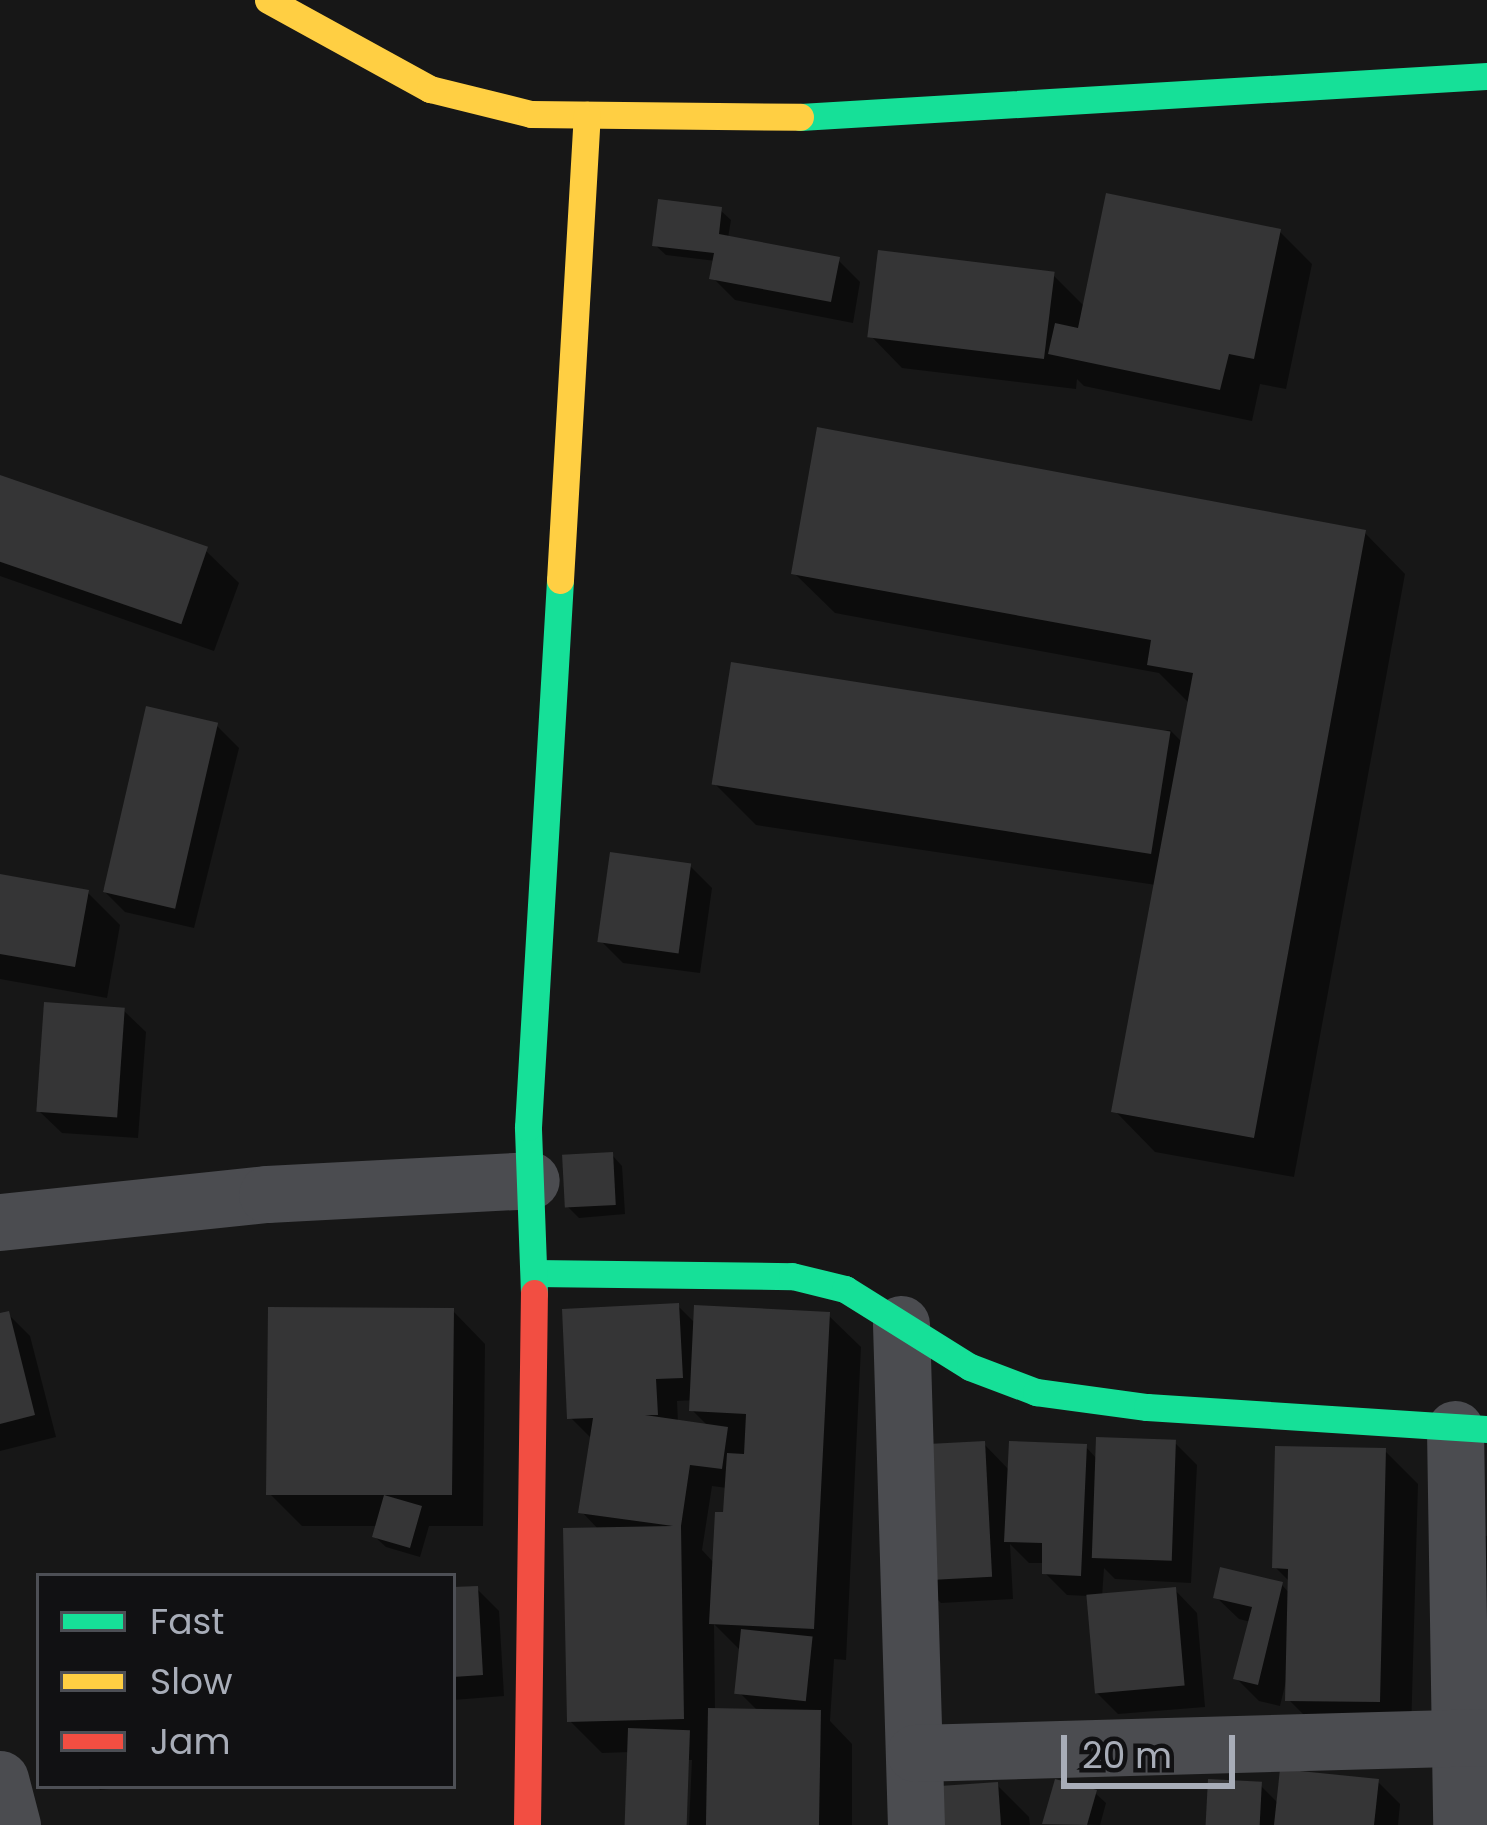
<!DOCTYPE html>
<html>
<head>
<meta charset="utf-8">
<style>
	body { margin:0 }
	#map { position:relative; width:1487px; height:1825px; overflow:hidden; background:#171717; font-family:Poppins,sans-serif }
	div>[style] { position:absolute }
	.shadow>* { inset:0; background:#0007 }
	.building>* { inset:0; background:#353536; transform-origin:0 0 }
	.street>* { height:57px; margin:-28.5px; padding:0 28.5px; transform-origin:28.5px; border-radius:28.5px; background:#4b4c50 }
	.fast>* { height:27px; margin:-13.5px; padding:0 13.5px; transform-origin:13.5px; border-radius:13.5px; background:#16e098 }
	.slow>* { height:27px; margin:-13.5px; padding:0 13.5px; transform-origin:13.5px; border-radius:13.5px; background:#ffcf43 }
	.jam>* { height:27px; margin:-13.5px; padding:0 13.5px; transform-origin:13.5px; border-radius:13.5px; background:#f24e42 }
	span { translate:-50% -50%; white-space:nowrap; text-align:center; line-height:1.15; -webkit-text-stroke:10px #111113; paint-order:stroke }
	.legend { position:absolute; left:36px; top:1573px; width:420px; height:216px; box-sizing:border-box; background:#111113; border:3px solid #4d4f55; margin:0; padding:15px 21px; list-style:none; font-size:36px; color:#a8adb8 }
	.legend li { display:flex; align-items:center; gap:24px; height:60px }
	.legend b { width:60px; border:3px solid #4d4f55 }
	.scale { position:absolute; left:1061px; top:1735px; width:174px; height:54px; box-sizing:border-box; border:6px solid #a8adb8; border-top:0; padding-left:15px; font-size:36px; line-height:42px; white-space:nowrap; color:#a8adb8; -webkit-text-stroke:9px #111113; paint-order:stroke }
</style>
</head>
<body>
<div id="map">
	<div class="shadow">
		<i style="clip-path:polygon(720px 210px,731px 220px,728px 238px,838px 260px,860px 282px,853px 323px,735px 300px,713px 278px,716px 261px,666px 255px,655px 245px)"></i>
		<i style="clip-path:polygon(1280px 232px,1312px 264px,1286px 389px,1260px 384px,1252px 421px,1084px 386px,1077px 379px,1076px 389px,902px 368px,870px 335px,1054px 276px,1085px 307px)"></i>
		<i style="clip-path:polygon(0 479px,206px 551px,239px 583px,214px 651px,0 576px)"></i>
		<i style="clip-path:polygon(1365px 533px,1405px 574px,1294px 1177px,1155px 1152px,1115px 1111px,1156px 885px,756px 825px,715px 784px,1170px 730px,1183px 743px,1190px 704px,1159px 673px,835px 613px,794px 573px)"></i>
		<i style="clip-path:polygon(217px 726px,239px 748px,194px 928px,125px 912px,103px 890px)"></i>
		<i style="clip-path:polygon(690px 866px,712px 888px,700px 973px,623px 963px,601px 941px)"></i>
		<i style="clip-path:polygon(0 878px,88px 893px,120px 925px,107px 998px,0 979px)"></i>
		<i style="clip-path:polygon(123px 1010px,146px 1032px,138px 1138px,62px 1133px,39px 1111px)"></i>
		<i style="clip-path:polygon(612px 1155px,622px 1166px,625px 1214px,579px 1218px,568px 1207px)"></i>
		<i style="clip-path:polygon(evenodd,678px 1306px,696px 1324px,828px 1315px,861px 1347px,846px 1660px,834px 1659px,830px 1721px,852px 1744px,852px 1825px,689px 1825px,692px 1760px,686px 1760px,683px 1825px,627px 1825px,630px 1752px,602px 1753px,570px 1721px,600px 1531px,582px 1512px,593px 1440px,570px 1417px,678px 1306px,693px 1400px,692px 1410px,710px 1428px,678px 1423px,677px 1401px,693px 1400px,678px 1306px,712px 1486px,727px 1488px,715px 1564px,702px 1550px,712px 1486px,678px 1306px,714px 1624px,743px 1653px,740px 1693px,758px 1711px,715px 1711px,714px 1624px)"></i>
		<i style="clip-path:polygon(453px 1311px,485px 1344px,483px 1526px,429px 1526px,420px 1557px,386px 1547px,375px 1537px,378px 1526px,302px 1526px,269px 1493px)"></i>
		<i style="clip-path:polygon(8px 1314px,30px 1336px,56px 1437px,0 1451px,0 1316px)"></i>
		<i style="clip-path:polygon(1175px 1443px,1197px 1465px,1191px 1583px,1115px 1579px,1104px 1568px,1102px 1597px,1175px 1590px,1197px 1613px,1205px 1707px,1118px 1714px,1096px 1692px,1089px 1596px,1067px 1595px,1045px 1573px,1045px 1563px,1029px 1563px,1010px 1544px,1013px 1599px,941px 1603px,919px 1581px,984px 1444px,1010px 1471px,1086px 1447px,1097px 1459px)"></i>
		<i style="clip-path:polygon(1385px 1451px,1418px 1484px,1411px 1733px,1321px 1732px,1288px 1699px,1286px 1681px,1280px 1706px,1259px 1701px,1236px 1678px,1251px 1622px,1239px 1619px,1216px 1597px,1282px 1585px,1290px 1594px,1291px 1583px,1275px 1567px)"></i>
		<i style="clip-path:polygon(1485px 1536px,1487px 1536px,1487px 1710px,1457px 1679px)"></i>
		<i style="clip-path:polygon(477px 1589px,499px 1611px,504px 1696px,453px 1700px,453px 1590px)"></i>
		<i style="clip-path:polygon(1378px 1782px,1400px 1804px,1398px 1825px,1207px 1825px,1260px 1785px,1279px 1804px)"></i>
		<i style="clip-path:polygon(997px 1785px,1029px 1817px,1030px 1825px,912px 1825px)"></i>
		<i style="clip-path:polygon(96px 1786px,135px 1786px,100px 1790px)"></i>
		<i style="clip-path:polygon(1095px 1793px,1106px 1803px,1100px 1825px,1046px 1823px)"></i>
	</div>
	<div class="building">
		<i style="clip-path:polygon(1106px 193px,1281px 229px,1254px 359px,1229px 354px,1220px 390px,1048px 354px,1055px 323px,1078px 328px)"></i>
		<i style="clip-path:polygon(658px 199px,722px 207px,719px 234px,840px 257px,831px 302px,709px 279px,714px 253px,652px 246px)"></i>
		<i style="left:878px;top:250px;width:178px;height:88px;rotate:7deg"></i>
		<i style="clip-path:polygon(817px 427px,1366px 530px,1254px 1138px,1111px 1112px,1193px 673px,1147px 665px,1151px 640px,791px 574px)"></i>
		<i style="left:0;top:475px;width:220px;height:82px;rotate:19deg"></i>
		<i style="left:731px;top:662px;width:445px;height:124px;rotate:9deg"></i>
		<i style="left:146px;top:706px;width:74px;height:191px;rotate:13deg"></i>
		<i style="left:610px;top:852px;width:82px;height:91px;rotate:8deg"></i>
		<i style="clip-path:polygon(0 874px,89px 890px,75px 967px,0 954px)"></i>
		<i style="left:44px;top:1002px;width:81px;height:110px;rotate:4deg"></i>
		<i style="left:613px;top:1152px;width:53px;height:51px;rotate:87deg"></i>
		<i style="clip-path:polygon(679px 1303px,683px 1378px,656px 1379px,658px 1415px,645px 1415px,728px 1427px,722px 1469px,690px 1465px,681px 1526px,684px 1719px,567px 1722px,563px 1528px,673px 1526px,578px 1513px,593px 1418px,567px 1419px,562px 1309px)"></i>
		<i style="clip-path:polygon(694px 1305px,830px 1312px,814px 1629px,709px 1624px,715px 1512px,723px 1512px,727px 1453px,744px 1454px,746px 1414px,689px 1411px)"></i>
		<i style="clip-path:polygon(268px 1307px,454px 1308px,452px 1495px,384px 1495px,422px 1506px,410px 1548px,372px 1537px,384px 1495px,266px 1495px)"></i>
		<i style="clip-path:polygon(9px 1311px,35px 1415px,0 1424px,0 1313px)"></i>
		<i style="left:1096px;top:1437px;width:80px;height:121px;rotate:2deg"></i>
		<i style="left:985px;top:1441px;width:136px;height:76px;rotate:87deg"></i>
		<i style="clip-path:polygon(1009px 1441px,1087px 1444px,1081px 1576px,1042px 1574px,1042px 1543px,1004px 1542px)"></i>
		<i style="clip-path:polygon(1275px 1446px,1386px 1448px,1380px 1702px,1285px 1701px,1288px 1569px,1272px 1568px)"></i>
		<i style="clip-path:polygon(1220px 1567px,1283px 1582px,1258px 1685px,1233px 1679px,1252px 1607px,1213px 1598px)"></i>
		<i style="clip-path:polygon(478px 1586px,483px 1675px,453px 1677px,453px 1587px)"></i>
		<i style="left:1176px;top:1587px;width:99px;height:90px;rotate:85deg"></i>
		<i style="left:741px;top:1629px;width:72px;height:65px;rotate:6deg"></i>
		<i style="left:708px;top:1708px;width:113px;height:117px;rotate:1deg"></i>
		<i style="left:628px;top:1728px;width:62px;height:97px;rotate:2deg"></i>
		<i style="clip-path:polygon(1280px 1769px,1379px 1779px,1374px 1825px,1274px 1825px)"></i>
		<i style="clip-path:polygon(1055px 1779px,1097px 1790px,1087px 1825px,1042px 1824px)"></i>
		<i style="left:1208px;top:1779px;width:54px;height:46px;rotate:3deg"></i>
		<i style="left:998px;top:1782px;width:43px;height:91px;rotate:86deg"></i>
	</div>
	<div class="street">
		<i style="left:0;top:1222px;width:268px;rotate:-6deg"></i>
		<i style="left:267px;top:1194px;width:264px;rotate:-3deg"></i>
		<i style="left:901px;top:1324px;width:501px;rotate:88.29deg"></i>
		<i style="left:1455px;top:1429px;width:396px;rotate:89.1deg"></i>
		<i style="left:915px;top:1753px;width:572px;rotate:-1.6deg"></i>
		<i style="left:0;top:1779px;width:48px;rotate:75.4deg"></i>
	</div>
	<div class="fast">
		<i style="left:800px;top:117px;width:688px;rotate:-3.42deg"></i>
		<i style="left:534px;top:1273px;width:258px;rotate:0.7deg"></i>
		<i style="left:792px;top:1276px;width:55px;rotate:13.8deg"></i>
		<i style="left:845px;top:1289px;width:147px;rotate:32deg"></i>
		<i style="left:970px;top:1367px;width:71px;rotate:20.7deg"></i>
		<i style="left:1036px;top:1392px;width:112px;rotate:7.7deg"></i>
		<i style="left:1147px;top:1407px;width:341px;rotate:3.7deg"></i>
		<i style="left:534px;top:1293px;width:166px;rotate:-92.1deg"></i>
		<i style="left:528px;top:1127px;width:548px;rotate:-86.65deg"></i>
	</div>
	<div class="slow">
		<i style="left:268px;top:0;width:185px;rotate:28.8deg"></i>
		<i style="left:430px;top:89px;width:104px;rotate:13.9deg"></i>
		<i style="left:531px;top:114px;width:269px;rotate:0.6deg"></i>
		<i style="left:560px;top:580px;width:466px;rotate:-86.7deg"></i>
	</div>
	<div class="jam">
		<i style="left:527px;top:1825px;width:532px;rotate:-89.25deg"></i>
	</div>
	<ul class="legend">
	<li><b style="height:15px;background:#16e098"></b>Fast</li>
	<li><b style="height:15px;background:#ffcf43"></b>Slow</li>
	<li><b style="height:15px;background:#f24e42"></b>Jam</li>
	</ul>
	<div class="scale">20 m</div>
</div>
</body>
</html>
